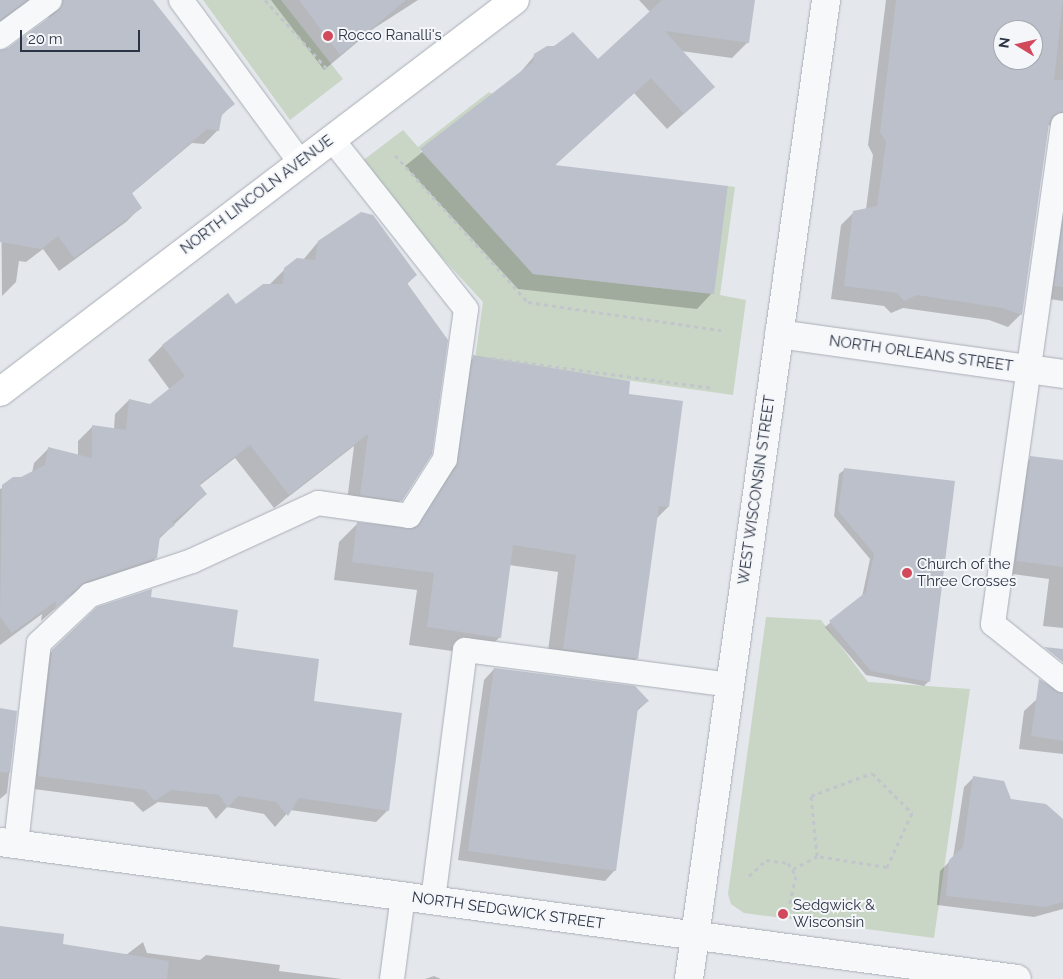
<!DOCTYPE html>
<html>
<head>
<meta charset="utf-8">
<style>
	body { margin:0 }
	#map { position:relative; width:1063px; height:979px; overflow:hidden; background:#e4e7ec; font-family:Raleway,sans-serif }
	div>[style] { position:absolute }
	.green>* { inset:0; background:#c9d6c5 }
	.shadow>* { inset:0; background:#0003 }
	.building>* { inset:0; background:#bbc0ca }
	.path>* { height:3px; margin-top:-1.5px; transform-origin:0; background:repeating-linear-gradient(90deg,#c2c5cb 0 4px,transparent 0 8px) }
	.roads { filter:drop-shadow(0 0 1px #a9aeb7) drop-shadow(0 0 1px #a9aeb7) }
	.service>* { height:24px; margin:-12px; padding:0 12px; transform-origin:12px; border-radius:12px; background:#f7f8fa }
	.minor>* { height:28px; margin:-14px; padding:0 14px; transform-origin:14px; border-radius:14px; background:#f7f8fa }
	.tertiary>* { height:28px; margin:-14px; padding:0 14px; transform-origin:14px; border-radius:14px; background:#f7f8fa }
	.secondary>* { height:28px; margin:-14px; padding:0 14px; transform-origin:14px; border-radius:14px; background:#fff }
	.dots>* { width:14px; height:14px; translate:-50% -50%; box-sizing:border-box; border:2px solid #f4f6f9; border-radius:50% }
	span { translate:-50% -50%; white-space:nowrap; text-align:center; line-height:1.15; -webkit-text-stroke:4px #f4f6f9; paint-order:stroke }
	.poi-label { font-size:15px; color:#2b3445 }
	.left { translate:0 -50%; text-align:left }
	.street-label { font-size:15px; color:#2b3445 }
	.north { position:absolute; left:993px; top:20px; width:50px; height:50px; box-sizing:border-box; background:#f4f6f9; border:1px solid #a4a8b1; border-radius:50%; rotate:279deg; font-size:14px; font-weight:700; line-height:20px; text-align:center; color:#2b3445 }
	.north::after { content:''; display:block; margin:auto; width:18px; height:22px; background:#d1495b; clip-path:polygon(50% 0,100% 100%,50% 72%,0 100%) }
	.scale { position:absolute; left:20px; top:30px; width:120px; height:22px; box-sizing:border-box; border:2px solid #2b3445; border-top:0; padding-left:6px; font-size:15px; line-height:18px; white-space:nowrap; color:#2b3445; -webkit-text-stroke:4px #f4f6f9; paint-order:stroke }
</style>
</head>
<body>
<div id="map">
	<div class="green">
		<i style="clip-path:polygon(203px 0,281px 0,343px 79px,290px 120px)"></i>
		<i style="clip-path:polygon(489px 92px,492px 94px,420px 150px,533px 274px,713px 294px,728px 186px,735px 187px,720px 295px,746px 300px,733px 395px,475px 359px,483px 302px,357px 165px,403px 130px,418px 147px)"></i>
		<i style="clip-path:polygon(766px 617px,821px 620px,868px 682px,970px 689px,934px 938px,744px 913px,731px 904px,728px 894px)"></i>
	</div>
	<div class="shadow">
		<i style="clip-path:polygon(0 0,152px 0,233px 104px,220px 117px,218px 130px,204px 144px,192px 143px,131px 194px,141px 207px,126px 222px,59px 271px,43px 249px,26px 262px,19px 261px,16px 282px,2px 296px,0 50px,9px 49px,49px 19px,47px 7px,0 22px)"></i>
		<i style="clip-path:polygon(271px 0,418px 0,373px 29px,324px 70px)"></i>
		<i style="clip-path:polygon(639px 0,754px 0,748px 42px,732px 58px,681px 51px,714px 87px,667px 129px,634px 93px,554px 166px,712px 293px,697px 309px,518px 289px,405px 166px,518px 75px,535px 55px,598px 61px,650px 12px)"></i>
		<i style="clip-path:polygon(evenodd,886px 0,1063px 0,1063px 138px,1059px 127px,1048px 125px,1021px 314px,1008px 327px,989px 320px,903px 308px,891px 313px,884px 306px,831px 299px,841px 225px,854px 212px,866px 209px,873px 155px,868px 145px,886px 0,1003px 30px,1033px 30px,1033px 60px,1003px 60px,1003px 30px)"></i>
		<i style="clip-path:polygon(1063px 149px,1063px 301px,1042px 298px)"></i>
		<i style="clip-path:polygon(318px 242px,416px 275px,407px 284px,401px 500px,387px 515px,346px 509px,354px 446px,274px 508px,235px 458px,199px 486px,206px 494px,158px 540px,156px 558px,141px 572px,70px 596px,41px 621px,42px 614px,0 645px,0 489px,32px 473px,34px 463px,48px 449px,78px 456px,78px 441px,92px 427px,114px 429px,115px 414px,129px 400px,150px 405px,170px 390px,148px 360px,162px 346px,228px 295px,236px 305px,270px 284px,285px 269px,303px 260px)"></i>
		<i style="clip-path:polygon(474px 357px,628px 395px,668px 507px,656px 519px,637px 658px,619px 677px,546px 667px,558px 572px,509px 565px,500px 637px,481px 655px,409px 645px,417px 590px,334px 580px,339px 542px,357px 524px,410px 529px,439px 486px,456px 375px)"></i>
		<i style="clip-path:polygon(1031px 458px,1063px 462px,1063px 628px,1043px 626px,1049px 579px,1004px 573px,1018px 470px)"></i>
		<i style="clip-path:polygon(844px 470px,929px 681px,924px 686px,866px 675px,825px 627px,862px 597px,870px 559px,834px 516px,839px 474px)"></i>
		<i style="clip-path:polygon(149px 598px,312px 702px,388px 810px,376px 822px,290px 810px,275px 827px,264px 814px,227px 807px,216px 819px,207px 807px,158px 802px,143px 812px,133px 802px,26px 788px,41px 663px,53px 650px)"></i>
		<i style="clip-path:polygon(494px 669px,648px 701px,636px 712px,615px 870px,605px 881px,458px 860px,484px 680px)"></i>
		<i style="clip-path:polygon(1037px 699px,1063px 702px,1063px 754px,1019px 749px,1024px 711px)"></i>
		<i style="clip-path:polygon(0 709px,16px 712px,7px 793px,0 799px)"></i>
		<i style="clip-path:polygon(974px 777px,1010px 800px,1063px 821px,1063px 909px,1034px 917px,937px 905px,940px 871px,953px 858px,964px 787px)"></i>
		<i style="clip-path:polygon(0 927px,61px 945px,126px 955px,143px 942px,147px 953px,200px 960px,206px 955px,280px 965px,279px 971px,342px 979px,0 979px)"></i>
		<i style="clip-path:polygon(434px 976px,441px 979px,425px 979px)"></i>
	</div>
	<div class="building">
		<i style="clip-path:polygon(0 0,27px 0,0 20px)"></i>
		<i style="clip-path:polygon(63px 0,153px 0,235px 104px,222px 114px,219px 131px,207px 129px,132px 193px,142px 208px,74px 258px,58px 236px,41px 249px,0 242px,0 50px,8px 48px,58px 11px)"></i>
		<i style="clip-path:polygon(299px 0,406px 0,340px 55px)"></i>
		<i style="clip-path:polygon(662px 0,755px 0,749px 43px,665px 31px,715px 87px,684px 114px,651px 78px,555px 165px,728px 186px,714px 294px,533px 274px,420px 149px,533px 62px,534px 54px,547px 46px,554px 46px,573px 32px,598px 59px)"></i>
		<i style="clip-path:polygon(evenodd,896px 0,1063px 0,1054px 80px,1063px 80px,1063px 112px,1053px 116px,1049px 123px,1022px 315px,1002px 308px,917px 295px,904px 301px,897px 293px,844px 286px,853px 211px,877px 206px,886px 142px,880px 132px,896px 0,1003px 30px,1033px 30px,1033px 60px,1003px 60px,1003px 30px)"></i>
		<i style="clip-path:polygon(361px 212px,373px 215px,417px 275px,407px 283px,448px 340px,432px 454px,402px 501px,360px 495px,368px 434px,289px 495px,250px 445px,199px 484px,207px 494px,172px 522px,175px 525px,160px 536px,157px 558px,85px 582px,55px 609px,56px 601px,12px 633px,0 617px,2px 485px,13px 477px,21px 477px,45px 465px,48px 447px,92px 458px,92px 425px,126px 430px,129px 399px,150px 404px,185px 376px,162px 345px,228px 293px,236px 304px,263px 284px,283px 284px,284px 268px,297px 258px,315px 260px,318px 241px)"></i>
		<i style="clip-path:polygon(1063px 224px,1063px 287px,1054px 286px)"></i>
		<i style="clip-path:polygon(473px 355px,630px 381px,629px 394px,683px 401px,669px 507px,659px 506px,638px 659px,563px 649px,576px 555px,513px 545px,501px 638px,427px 627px,434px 573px,352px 562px,357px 522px,415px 528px,457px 466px)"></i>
		<i style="clip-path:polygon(1030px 456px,1063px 460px,1063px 567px,1016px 561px)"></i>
		<i style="clip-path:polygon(844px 468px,955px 481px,930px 682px,871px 671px,829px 621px,866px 592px,874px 554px,838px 511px)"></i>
		<i style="clip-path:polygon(152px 589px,151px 597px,238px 610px,233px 647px,319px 659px,314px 701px,402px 713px,389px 811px,299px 798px,288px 816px,276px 802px,258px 799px,238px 796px,228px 808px,219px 795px,171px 790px,155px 801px,145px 790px,38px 776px,52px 650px,97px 607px)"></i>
		<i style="clip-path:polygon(1044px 647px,1063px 649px,1063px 662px)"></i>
		<i style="clip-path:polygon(494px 668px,635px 686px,649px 701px,638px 708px,616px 871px,468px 851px)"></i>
		<i style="clip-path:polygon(1039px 679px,1063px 693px,1063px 741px,1031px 736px)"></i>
		<i style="clip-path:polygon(0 708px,17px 711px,10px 773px,0 772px)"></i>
		<i style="clip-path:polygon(973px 776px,1004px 781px,1011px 799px,1046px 804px,1063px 819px,1063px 902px,1045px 907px,946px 896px,949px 860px,963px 847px)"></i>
		<i style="clip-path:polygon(0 926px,64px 934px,63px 944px,169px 961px,167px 979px,0 979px)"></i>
	</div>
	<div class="path">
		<i style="left:265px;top:0;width:94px;rotate:48deg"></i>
		<i style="left:395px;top:155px;width:198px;rotate:47.9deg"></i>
		<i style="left:528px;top:302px;width:195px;rotate:8.3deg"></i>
		<i style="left:492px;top:358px;width:223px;rotate:7.7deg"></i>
		<i style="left:872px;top:773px;width:57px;rotate:45deg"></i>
		<i style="left:912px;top:813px;width:60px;rotate:114.8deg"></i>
		<i style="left:887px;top:867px;width:71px;rotate:-171.1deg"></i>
		<i style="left:817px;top:856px;width:60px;rotate:-95.7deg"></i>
		<i style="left:811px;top:796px;width:65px;rotate:-20.7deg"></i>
		<i style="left:793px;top:869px;width:27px;rotate:-28deg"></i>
		<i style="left:749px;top:876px;width:23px;rotate:-43deg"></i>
		<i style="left:766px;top:860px;width:22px;rotate:8deg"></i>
		<i style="left:788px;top:863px;width:15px;rotate:58deg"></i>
		<i style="left:796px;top:876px;width:28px;rotate:103deg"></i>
	</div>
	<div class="roads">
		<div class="service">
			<i style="left:181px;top:0;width:201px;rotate:53.7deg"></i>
			<i style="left:0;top:37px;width:62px;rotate:-36.5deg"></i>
			<i style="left:1063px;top:125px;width:504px;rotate:97.99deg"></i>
			<i style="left:993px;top:624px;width:90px;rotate:38.7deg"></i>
			<i style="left:16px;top:844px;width:202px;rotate:-83.5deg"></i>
			<i style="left:39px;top:643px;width:70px;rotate:-43.3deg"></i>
			<i style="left:90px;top:595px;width:108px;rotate:-18.4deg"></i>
			<i style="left:192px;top:561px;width:139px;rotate:-24.7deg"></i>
			<i style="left:318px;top:503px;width:92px;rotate:8.1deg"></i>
			<i style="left:409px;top:516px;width:67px;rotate:-57.7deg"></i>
			<i style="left:445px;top:459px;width:151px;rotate:-82deg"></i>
			<i style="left:466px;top:309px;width:218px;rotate:-128.3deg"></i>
			<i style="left:433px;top:900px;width:252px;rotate:-82.7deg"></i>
			<i style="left:465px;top:650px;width:267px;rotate:7.5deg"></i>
			<i style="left:392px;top:979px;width:84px;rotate:-82.5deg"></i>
		</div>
		<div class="minor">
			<i style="left:779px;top:334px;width:287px;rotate:8deg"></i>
			<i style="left:689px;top:979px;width:989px;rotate:-82.03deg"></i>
		</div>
		<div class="tertiary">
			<i style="left:0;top:842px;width:1026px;rotate:7.67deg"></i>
		</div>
		<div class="secondary">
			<i style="left:0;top:392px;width:647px;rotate:-37.28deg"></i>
		</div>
	</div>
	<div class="dots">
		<i style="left:328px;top:36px;background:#d1495b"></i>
		<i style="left:907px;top:573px;background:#d1495b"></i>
		<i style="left:783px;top:914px;background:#d1495b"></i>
	</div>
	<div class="poi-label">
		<span class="left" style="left:338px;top:36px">Rocco Ranalli's</span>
		<span class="left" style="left:917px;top:573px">Church of the<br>Three Crosses</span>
		<span class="left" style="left:793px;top:914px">Sedgwick &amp;<br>Wisconsin</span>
	</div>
	<div class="street-label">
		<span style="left:257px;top:195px;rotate:-37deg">NORTH LINCOLN AVENUE</span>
		<span style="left:921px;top:354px;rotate:8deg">NORTH ORLEANS STREET</span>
		<span style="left:757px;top:490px;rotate:-82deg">WEST WISCONSIN STREET</span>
		<span style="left:508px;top:911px;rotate:8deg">NORTH SEDGWICK STREET</span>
	</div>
	<div class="north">N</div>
	<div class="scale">20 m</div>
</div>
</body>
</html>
